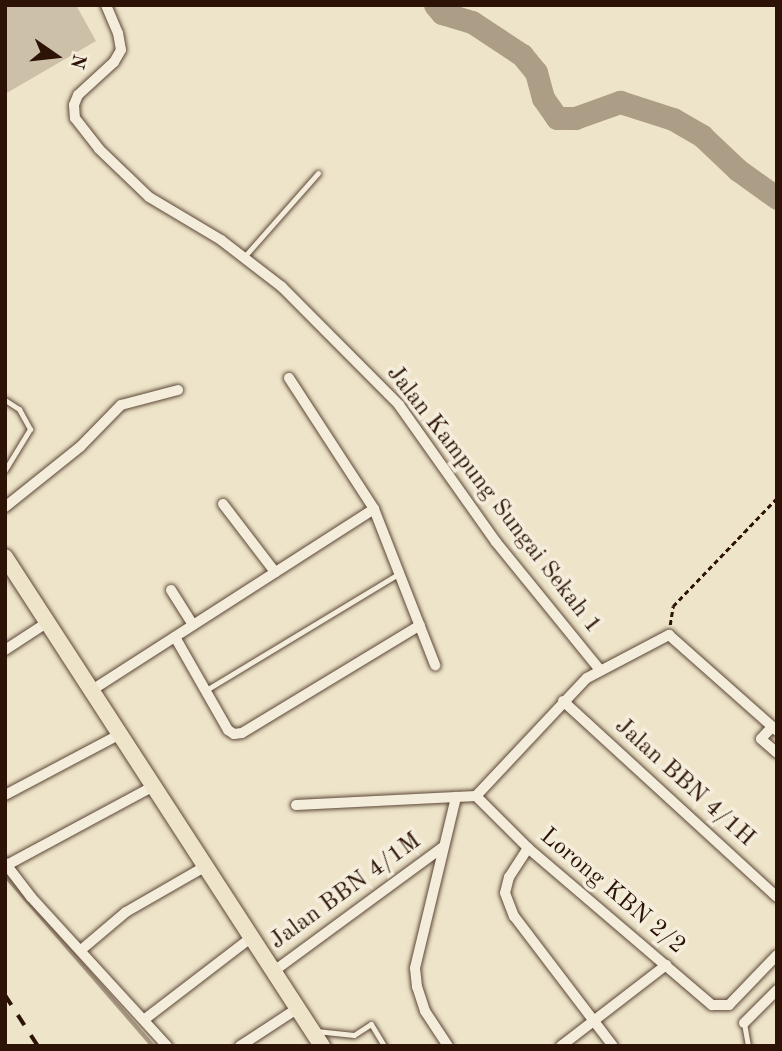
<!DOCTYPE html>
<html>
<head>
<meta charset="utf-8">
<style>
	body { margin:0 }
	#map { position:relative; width:782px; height:1051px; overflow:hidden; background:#eee4c9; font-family:"Old Standard TT",serif }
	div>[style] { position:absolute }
	.green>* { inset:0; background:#cdc0a8 }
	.stream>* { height:3.5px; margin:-1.75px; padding:0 1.75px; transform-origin:1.75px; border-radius:1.75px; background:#ac9d87 }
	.river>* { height:23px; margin:-11.5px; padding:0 11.5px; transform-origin:11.5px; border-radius:11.5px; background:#ac9d87 }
	.path>* { height:2.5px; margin-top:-1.25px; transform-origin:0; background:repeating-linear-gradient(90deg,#2c1306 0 5px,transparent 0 8.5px) }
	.roads { filter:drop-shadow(0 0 2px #5c4737) drop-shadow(0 0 2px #5c4737) }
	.lane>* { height:5px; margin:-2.5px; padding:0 2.5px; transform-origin:2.5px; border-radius:2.5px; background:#f4eddc }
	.street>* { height:10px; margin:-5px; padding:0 5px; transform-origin:5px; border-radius:5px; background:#f4eddc }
	.primary>* { height:16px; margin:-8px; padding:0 8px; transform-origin:8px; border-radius:8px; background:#eee4c9 }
	.rail>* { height:3.5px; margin-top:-1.75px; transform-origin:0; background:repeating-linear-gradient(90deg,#2c1306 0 12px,transparent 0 24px) }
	span { translate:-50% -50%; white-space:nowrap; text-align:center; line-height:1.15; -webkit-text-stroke:7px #f4eddc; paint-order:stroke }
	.street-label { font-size:24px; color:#2c1306 }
	.frame { position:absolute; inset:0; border:7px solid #2c1306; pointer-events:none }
	.north { position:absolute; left:21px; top:21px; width:70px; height:70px; -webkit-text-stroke:5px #f4eddc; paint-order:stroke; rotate:104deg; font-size:19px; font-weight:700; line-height:28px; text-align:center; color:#2c1306 }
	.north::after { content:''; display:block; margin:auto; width:24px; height:32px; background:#2c1306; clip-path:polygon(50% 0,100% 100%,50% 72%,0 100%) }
</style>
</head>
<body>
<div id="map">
	<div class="green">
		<i style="clip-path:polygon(5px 5px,76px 5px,96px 41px,5px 94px)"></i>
	</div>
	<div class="stream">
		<i style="left:5px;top:875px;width:226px;rotate:49.1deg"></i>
	</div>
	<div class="river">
		<i style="left:435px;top:5px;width:11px;rotate:49deg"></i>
		<i style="left:442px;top:13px;width:31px;rotate:17deg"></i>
		<i style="left:472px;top:22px;width:60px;rotate:33.4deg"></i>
		<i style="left:522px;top:55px;width:22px;rotate:51deg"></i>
		<i style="left:536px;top:72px;width:27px;rotate:75deg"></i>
		<i style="left:543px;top:98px;width:24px;rotate:55deg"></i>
		<i style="left:557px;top:118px;width:18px"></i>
		<i style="left:575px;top:118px;width:48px;rotate:-19.6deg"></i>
		<i style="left:620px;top:102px;width:56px;rotate:17.8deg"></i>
		<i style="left:673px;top:119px;width:34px;rotate:30deg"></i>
		<i style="left:702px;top:136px;width:50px;rotate:43.4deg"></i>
		<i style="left:738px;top:170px;width:48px;rotate:35.7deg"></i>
	</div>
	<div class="path">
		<i style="left:670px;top:625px;width:19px;rotate:-81deg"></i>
		<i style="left:673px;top:606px;width:150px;rotate:-46.1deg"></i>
	</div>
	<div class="roads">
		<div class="lane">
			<i style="left:244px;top:257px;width:112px;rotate:-48.6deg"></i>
			<i style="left:5px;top:400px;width:17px;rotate:33deg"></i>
			<i style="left:19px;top:409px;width:23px;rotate:61deg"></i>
			<i style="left:30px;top:429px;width:48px;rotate:121.4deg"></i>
			<i style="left:206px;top:690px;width:227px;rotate:-31.1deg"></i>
			<i style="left:744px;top:1023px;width:23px;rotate:80deg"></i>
			<i style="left:316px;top:1031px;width:38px;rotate:6deg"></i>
			<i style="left:354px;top:1035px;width:20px;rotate:-33deg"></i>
			<i style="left:371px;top:1024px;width:26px;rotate:59deg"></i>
		</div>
		<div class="street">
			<i style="left:106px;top:5px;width:30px;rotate:67deg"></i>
			<i style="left:118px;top:33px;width:17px;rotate:80deg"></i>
			<i style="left:121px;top:50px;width:14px;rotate:120deg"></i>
			<i style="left:114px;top:62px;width:49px;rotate:137.5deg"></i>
			<i style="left:78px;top:95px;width:11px;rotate:112deg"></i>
			<i style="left:74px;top:105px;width:13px;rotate:86deg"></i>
			<i style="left:75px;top:118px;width:39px;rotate:52deg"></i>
			<i style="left:99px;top:149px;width:69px;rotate:43.8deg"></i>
			<i style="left:149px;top:197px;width:84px;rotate:30.8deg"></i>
			<i style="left:221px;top:240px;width:77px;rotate:37.6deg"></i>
			<i style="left:282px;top:287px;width:166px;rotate:45.2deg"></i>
			<i style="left:399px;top:405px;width:168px;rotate:54.7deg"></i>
			<i style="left:496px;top:542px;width:165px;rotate:50.9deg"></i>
			<i style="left:289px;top:378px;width:156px;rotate:57deg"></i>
			<i style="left:374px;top:509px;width:168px;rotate:68.6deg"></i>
			<i style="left:223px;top:504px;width:86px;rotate:52.6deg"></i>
			<i style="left:5px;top:507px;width:96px;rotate:-38.7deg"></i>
			<i style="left:80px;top:447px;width:59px;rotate:-45.7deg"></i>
			<i style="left:121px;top:405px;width:59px;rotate:-14.7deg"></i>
			<i style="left:171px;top:590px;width:41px;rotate:57.8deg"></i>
			<i style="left:175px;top:637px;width:107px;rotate:60.3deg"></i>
			<i style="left:228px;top:730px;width:7px;rotate:34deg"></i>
			<i style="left:234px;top:734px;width:8px;rotate:-7deg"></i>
			<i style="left:242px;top:733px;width:208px;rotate:-31.2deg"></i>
			<i style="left:5px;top:650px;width:51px;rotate:-33.1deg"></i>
			<i style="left:92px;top:690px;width:335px;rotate:-32.7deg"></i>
			<i style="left:563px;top:701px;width:290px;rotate:42.5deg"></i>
			<i style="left:772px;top:727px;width:16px;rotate:133deg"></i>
			<i style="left:761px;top:739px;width:21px;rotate:41deg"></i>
			<i style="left:5px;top:795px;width:130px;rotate:-27.9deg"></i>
			<i style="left:476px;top:796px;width:74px;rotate:45deg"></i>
			<i style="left:528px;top:848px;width:242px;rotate:40.5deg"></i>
			<i style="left:712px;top:1005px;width:17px"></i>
			<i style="left:729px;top:1005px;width:69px;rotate:-46.2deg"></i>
			<i style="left:296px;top:805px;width:180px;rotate:-2.9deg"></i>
			<i style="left:476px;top:796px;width:162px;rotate:-46.8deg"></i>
			<i style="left:587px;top:678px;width:93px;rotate:-27.7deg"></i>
			<i style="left:669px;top:635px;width:144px;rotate:41.6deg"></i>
			<i style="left:528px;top:848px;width:35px;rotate:123deg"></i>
			<i style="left:509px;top:877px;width:16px;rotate:104deg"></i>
			<i style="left:505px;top:893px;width:25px;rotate:69deg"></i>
			<i style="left:514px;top:916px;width:163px;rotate:52.7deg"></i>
			<i style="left:5px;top:863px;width:43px;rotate:52.6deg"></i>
			<i style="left:31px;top:897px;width:202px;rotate:47.6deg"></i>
			<i style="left:7px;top:865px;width:167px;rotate:-28.3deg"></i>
			<i style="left:81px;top:950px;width:59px;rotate:-40.2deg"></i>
			<i style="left:126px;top:912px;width:92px;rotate:-29.9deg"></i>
			<i style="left:274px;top:971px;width:210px;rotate:-36.3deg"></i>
			<i style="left:145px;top:1019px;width:135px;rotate:-37.5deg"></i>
			<i style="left:744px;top:1023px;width:47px;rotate:-45deg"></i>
			<i style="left:240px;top:1046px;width:69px;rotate:-33.2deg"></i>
			<i style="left:448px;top:1046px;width:42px;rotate:-123.3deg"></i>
			<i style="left:425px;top:1011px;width:25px;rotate:-108deg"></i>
			<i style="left:417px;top:987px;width:19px;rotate:-96deg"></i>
			<i style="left:415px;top:968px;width:176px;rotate:-76.5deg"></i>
			<i style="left:561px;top:1046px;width:133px;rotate:-37.6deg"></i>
		</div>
		<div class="primary">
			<i style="left:5px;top:557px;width:583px;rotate:57.05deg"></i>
		</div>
	</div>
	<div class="rail">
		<i style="left:5px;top:995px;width:61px;rotate:57.1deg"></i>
	</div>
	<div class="street-label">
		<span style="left:493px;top:500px;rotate:52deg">Jalan Kampung Sungai Sekah 1</span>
		<span style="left:684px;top:783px;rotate:42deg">Jalan BBN 4/1H</span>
		<span style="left:346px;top:892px;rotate:-36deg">Jalan BBN 4/1M</span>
		<span style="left:612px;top:892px;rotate:40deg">Lorong KBN 2/2</span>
	</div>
	<div class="frame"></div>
	<div class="north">N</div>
</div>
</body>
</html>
